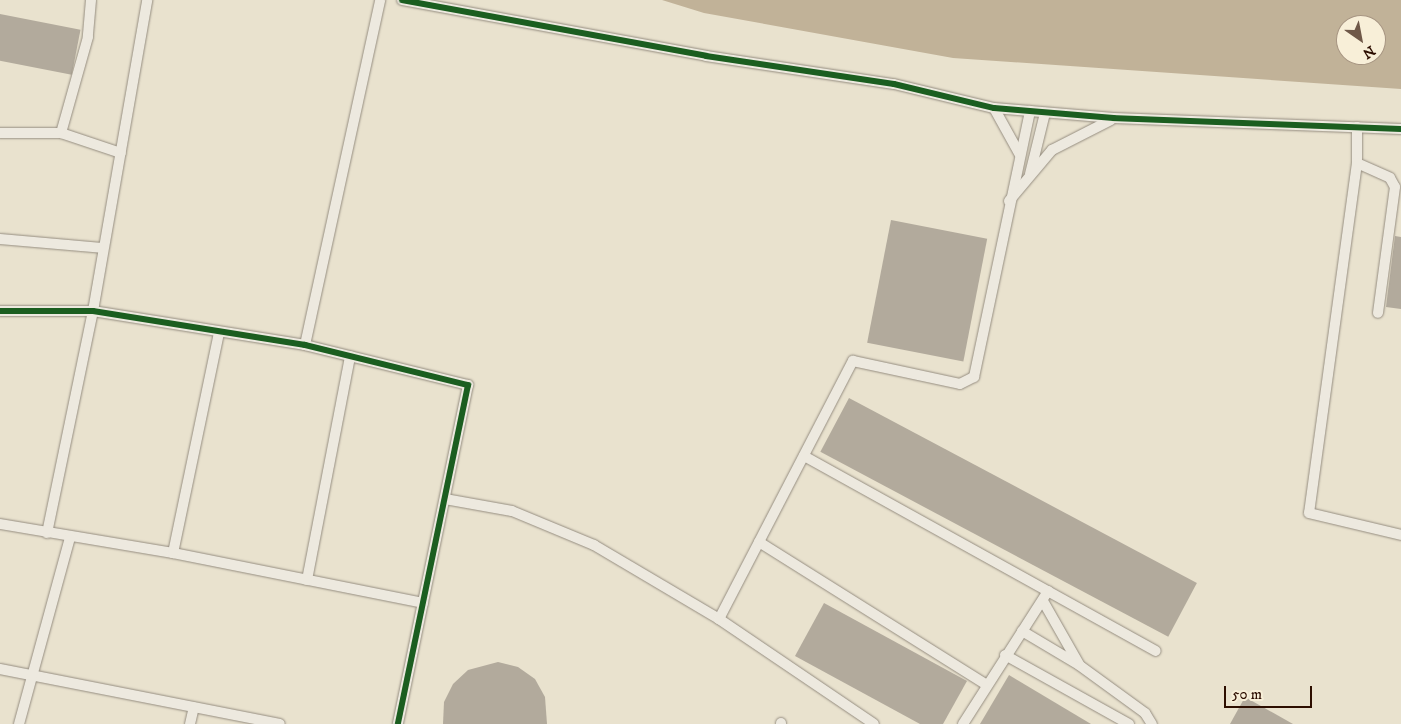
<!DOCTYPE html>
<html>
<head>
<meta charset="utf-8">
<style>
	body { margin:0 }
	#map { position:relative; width:1401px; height:724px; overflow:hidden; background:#e9e2ce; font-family:"IM FELL DW Pica",serif }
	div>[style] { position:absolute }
	.water>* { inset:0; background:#c1b298 }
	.building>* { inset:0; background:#b2aa9c; transform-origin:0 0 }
	.roads { filter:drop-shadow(0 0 1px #958d80) drop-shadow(0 0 1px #958d80) }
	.minor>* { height:10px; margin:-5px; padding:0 5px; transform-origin:5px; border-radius:5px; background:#ede9df }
	.cycleway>* { height:6px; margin:-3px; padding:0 3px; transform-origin:3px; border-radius:3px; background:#1b5e20 }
	span { translate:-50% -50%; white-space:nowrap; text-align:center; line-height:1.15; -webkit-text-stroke:5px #f8efd8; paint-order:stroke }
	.north { position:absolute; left:1336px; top:15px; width:50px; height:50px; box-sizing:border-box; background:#f8efd8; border:1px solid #a79582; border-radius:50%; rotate:147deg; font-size:14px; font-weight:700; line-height:20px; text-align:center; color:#2d0e00 }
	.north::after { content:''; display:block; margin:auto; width:18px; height:22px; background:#6f5848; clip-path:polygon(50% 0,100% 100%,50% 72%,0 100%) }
	.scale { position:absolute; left:1224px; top:686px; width:88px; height:22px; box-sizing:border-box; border:2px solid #2d0e00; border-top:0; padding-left:6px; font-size:15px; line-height:18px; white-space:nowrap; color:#2d0e00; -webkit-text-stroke:4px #f8efd8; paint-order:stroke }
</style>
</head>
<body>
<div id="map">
	<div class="water">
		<i style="clip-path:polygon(evenodd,662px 0,1401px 0,1401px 89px,953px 58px,704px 13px,662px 0,1346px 25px,1376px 25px,1376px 55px,1346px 55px,1346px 25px)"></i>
	</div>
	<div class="building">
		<i style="left:0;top:14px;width:82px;height:46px;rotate:11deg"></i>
		<i style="left:891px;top:220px;width:98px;height:125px;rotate:11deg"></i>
		<i style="clip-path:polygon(1395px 236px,1401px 237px,1401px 309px,1386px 307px)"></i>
		<i style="left:849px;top:398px;width:394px;height:61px;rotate:28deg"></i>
		<i style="clip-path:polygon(824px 603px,967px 681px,943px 724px,920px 724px,795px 656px)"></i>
		<i style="clip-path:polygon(498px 662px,518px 667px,535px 679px,545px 697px,547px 724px,443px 724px,444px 702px,453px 684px,468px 670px)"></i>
		<i style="clip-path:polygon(1009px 675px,1091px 724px,980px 724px)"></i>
		<i style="clip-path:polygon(1245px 697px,1293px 724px,1230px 724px)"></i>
	</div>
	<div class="roads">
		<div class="minor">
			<i style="left:91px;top:0;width:37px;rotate:95deg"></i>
			<i style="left:88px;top:37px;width:100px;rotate:105.7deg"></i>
			<i style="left:61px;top:133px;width:63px;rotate:18.4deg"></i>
			<i style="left:402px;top:0;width:309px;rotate:10.4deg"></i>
			<i style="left:706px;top:56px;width:190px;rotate:8.5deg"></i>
			<i style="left:894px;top:84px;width:103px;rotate:13.5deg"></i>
			<i style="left:994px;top:108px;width:120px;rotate:4.8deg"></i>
			<i style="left:1114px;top:118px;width:287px;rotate:2.2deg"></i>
			<i style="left:994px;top:108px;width:54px;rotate:61deg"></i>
			<i style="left:1357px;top:127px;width:36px;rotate:90deg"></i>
			<i style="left:1357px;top:163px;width:353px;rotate:97.8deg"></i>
			<i style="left:1309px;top:513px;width:95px;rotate:13.4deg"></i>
			<i style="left:0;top:133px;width:61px"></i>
			<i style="left:1357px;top:163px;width:36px;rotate:24deg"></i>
			<i style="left:1390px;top:178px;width:10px;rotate:61deg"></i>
			<i style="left:1395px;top:187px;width:127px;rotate:97.7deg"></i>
			<i style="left:1030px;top:174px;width:63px;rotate:-76.2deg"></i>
			<i style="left:1009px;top:201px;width:67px;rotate:-49.9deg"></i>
			<i style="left:1052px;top:150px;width:66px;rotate:-27deg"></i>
			<i style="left:0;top:239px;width:102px;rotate:5deg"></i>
			<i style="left:0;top:311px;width:93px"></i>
			<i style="left:93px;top:311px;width:215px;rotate:9.1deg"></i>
			<i style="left:305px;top:345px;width:168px;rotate:13.8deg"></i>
			<i style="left:468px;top:385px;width:346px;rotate:101.7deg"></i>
			<i style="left:305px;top:345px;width:353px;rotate:-77.7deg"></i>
			<i style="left:804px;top:456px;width:402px;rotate:29deg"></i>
			<i style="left:445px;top:499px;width:68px;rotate:10.2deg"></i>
			<i style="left:512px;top:511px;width:89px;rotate:22.5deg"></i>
			<i style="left:594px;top:545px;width:145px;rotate:30.6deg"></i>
			<i style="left:719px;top:619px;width:187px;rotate:34.1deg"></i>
			<i style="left:0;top:524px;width:175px;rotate:9.5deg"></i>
			<i style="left:173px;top:553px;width:255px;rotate:11.3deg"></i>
			<i style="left:47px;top:533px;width:227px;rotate:-78.3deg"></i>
			<i style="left:93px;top:311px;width:316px;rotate:-80.1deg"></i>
			<i style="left:759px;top:542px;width:269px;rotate:32.1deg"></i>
			<i style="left:173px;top:553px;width:226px;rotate:-78.2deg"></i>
			<i style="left:307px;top:580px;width:228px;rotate:-79.1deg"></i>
			<i style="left:1043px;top:601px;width:73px;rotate:60.3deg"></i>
			<i style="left:719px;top:619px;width:291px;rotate:-62.6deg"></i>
			<i style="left:853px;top:361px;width:109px;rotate:12.1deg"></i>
			<i style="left:960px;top:384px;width:16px;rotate:-27deg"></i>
			<i style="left:974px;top:377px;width:272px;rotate:-78.1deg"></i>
			<i style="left:1022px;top:631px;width:66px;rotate:30.8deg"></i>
			<i style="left:1079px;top:665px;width:82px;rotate:36deg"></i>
			<i style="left:1145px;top:713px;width:13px;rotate:58deg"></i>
			<i style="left:1005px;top:655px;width:142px;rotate:29.1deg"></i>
			<i style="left:0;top:669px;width:285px;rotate:11.1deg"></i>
			<i style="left:781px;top:723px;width:1px;rotate:90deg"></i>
			<i style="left:19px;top:724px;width:193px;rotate:-74.7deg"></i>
			<i style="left:190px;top:724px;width:17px;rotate:-77deg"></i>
			<i style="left:963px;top:724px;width:158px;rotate:-57.4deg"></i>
		</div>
	</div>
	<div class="cycleway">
		<i style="left:402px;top:0;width:309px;rotate:10.4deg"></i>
		<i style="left:706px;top:56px;width:190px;rotate:8.5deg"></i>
		<i style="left:894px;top:84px;width:103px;rotate:13.5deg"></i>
		<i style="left:994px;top:108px;width:120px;rotate:4.8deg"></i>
		<i style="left:1114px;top:118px;width:287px;rotate:2.2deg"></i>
		<i style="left:0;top:311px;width:93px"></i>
		<i style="left:93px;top:311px;width:215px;rotate:9.1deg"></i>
		<i style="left:305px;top:345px;width:168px;rotate:13.8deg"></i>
		<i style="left:468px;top:385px;width:346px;rotate:101.7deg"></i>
	</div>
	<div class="north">N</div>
	<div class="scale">50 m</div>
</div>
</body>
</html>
